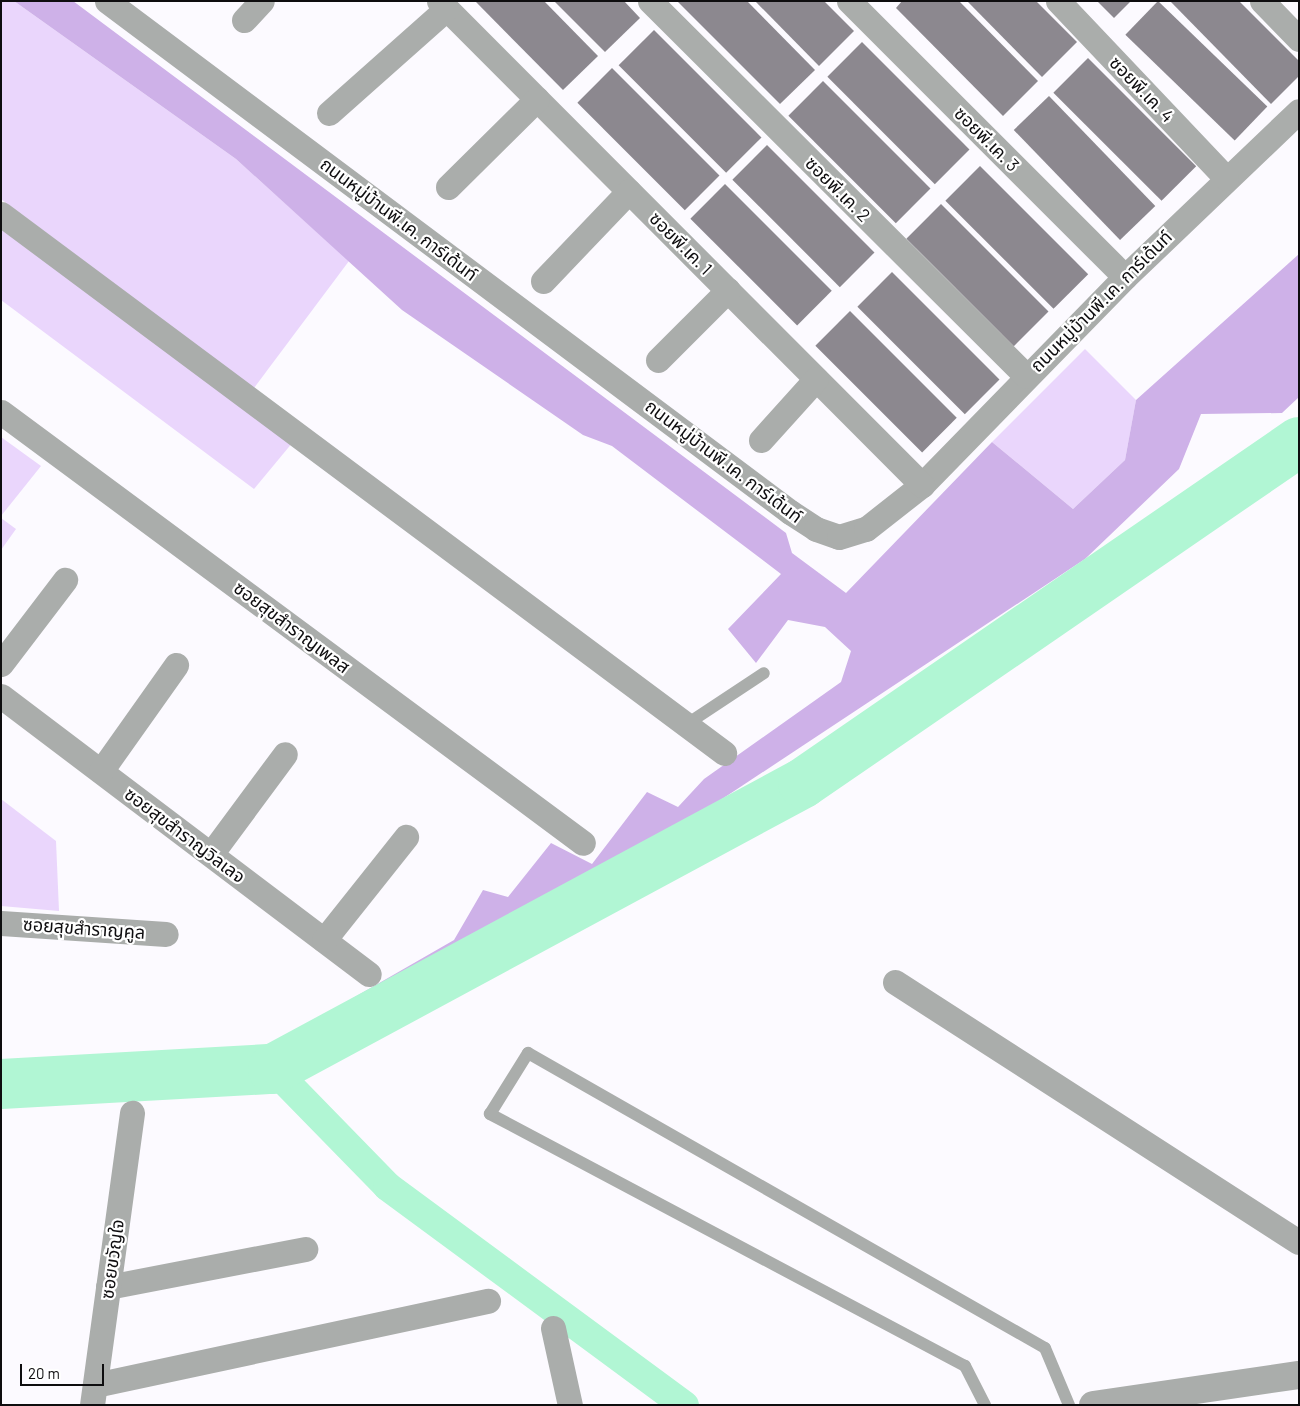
<!DOCTYPE html>
<html>
<head>
<meta charset="utf-8">
<style>
	body { margin:0 }
	#map { position:relative; width:1300px; height:1406px; overflow:hidden; background:#fcfaff; font-family:Barlow,"Noto Sans Thai",sans-serif }
	div>[style] { position:absolute }
	.green>* { inset:0; background:#ead6fc }
	.forest>* { inset:0; background:#ceb1e8 }
	.canal>* { height:29px; margin:-14.5px; padding:0 14.5px; transform-origin:14.5px; border-radius:14.5px; background:#b1f6d4 }
	.river>* { height:50px; margin:-25px; padding:0 25px; transform-origin:25px; border-radius:25px; background:#b1f6d4 }
	.building>* { inset:0; background:#8c888f; transform-origin:0 0 }
	.service>* { height:12px; margin:-6px; padding:0 6px; transform-origin:6px; border-radius:6px; background:#aaadab }
	.minor>* { height:25px; margin:-12.5px; padding:0 12.5px; transform-origin:12.5px; border-radius:12.5px; background:#aaadab }
	.tertiary>* { height:28px; margin:-14px; padding:0 14px; transform-origin:14px; border-radius:14px; background:#aaadab }
	span { translate:-50% -50%; white-space:nowrap; text-align:center; line-height:1.15; -webkit-text-stroke:4.5px #fff; paint-order:stroke }
	.street-label { font-size:18px; color:#0e0d0f }
	.frame { position:absolute; inset:0; border:2px solid #0e0d0f; pointer-events:none }
	.scale { position:absolute; left:20px; top:1364px; width:84px; height:22px; box-sizing:border-box; border:2px solid #0e0d0f; border-top:0; padding-left:6px; font-size:15px; line-height:18px; white-space:nowrap; color:#0e0d0f; -webkit-text-stroke:4px #fff; paint-order:stroke }
</style>
</head>
<body>
<div id="map">
	<div class="green">
		<i style="clip-path:polygon(1px 1px,14px 1px,236px 159px,349px 261px,254px 388px,1px 199px)"></i>
		<i style="clip-path:polygon(1px 225px,293px 442px,254px 489px,1px 300px)"></i>
		<i style="clip-path:polygon(1085px 349px,1136px 400px,1125px 460px,1073px 509px,992px 442px)"></i>
		<i style="clip-path:polygon(1px 437px,41px 466px,1px 516px)"></i>
		<i style="clip-path:polygon(1px 518px,16px 529px,1px 550px)"></i>
		<i style="clip-path:polygon(1px 799px,56px 841px,59px 911px,1px 906px)"></i>
	</div>
	<div class="forest">
		<i style="clip-path:polygon(14px 1px,73px 1px,786px 533px,792px 553px,846px 593px,992px 442px,1073px 509px,1125px 460px,1136px 400px,1299px 254px,1299px 397px,1282px 413px,1201px 414px,1179px 469px,1085px 559px,630px 860px,301px 1028px,454px 940px,483px 890px,508px 897px,551px 843px,592px 864px,647px 792px,678px 807px,704px 779px,841px 682px,851px 651px,825px 627px,788px 620px,756px 663px,728px 629px,781px 574px,612px 446px,583px 435px,402px 310px,236px 159px)"></i>
	</div>
	<div class="canal">
		<i style="left:273px;top:1069px;width:163px;rotate:45.7deg"></i>
		<i style="left:387px;top:1186px;width:369px;rotate:36.4deg"></i>
	</div>
	<div class="river">
		<i style="left:1px;top:1084px;width:272px;rotate:-3.2deg"></i>
		<i style="left:273px;top:1069px;width:602px;rotate:-28.35deg"></i>
		<i style="left:803px;top:783px;width:602px;rotate:-34.51deg"></i>
	</div>
	<div class="building">
		<i style="clip-path:polygon(475px 1px,544px 1px,598px 56px,563px 90px)"></i>
		<i style="clip-path:polygon(554px 1px,624px 1px,640px 18px,605px 52px)"></i>
		<i style="clip-path:polygon(677px 1px,747px 1px,815px 70px,780px 104px)"></i>
		<i style="clip-path:polygon(755px 1px,824px 1px,854px 31px,819px 66px)"></i>
		<i style="clip-path:polygon(902px 1px,959px 1px,1038px 81px,1003px 116px,896px 8px)"></i>
		<i style="clip-path:polygon(967px 1px,1036px 1px,1077px 42px,1042px 77px)"></i>
		<i style="clip-path:polygon(1097px 1px,1131px 1px,1114px 18px)"></i>
		<i style="left:1158px;top:1px;width:152px;height:47px;rotate:44deg"></i>
		<i style="clip-path:polygon(1170px 1px,1239px 1px,1299px 61px,1299px 76px,1271px 104px)"></i>
		<i style="left:654px;top:30px;width:152px;height:50px;rotate:45deg"></i>
		<i style="left:862px;top:42px;width:152px;height:49px;rotate:45deg"></i>
		<i style="left:1088px;top:58px;width:153px;height:49px;rotate:45deg"></i>
		<i style="left:612px;top:68px;width:152px;height:49px;rotate:45deg"></i>
		<i style="left:823px;top:81px;width:152px;height:49px;rotate:45deg"></i>
		<i style="left:1049px;top:96px;width:153px;height:49px;rotate:46deg"></i>
		<i style="left:767px;top:145px;width:152px;height:49px;rotate:45deg"></i>
		<i style="left:980px;top:166px;width:153px;height:49px;rotate:45deg"></i>
		<i style="left:725px;top:184px;width:151px;height:49px;rotate:45deg"></i>
		<i style="left:941px;top:204px;width:152px;height:49px;rotate:45deg"></i>
		<i style="left:892px;top:272px;width:152px;height:49px;rotate:45deg"></i>
		<i style="left:850px;top:311px;width:151px;height:49px;rotate:45deg"></i>
	</div>
	<div class="service">
		<i style="left:687px;top:724px;width:92px;rotate:-33.5deg"></i>
		<i style="left:985px;top:1405px;width:44px;rotate:-117.1deg"></i>
		<i style="left:965px;top:1366px;width:538px;rotate:-152.05deg"></i>
		<i style="left:490px;top:1114px;width:72px;rotate:-58.1deg"></i>
		<i style="left:528px;top:1053px;width:595px;rotate:29.71deg"></i>
		<i style="left:1045px;top:1348px;width:62px;rotate:67.2deg"></i>
	</div>
	<div class="minor">
		<i style="left:107px;top:1px;width:853px;rotate:36.8deg"></i>
		<i style="left:790px;top:512px;width:31px;rotate:33deg"></i>
		<i style="left:816px;top:529px;width:24px;rotate:19deg"></i>
		<i style="left:839px;top:537px;width:28px;rotate:-17deg"></i>
		<i style="left:866px;top:529px;width:71px;rotate:-38.2deg"></i>
		<i style="left:922px;top:485px;width:291px;rotate:-45.7deg"></i>
		<i style="left:1125px;top:277px;width:240px;rotate:-43.7deg"></i>
		<i style="left:439px;top:1px;width:684px;rotate:45.06deg"></i>
		<i style="left:650px;top:1px;width:531px;rotate:44.92deg"></i>
		<i style="left:849px;top:1px;width:390px;rotate:45deg"></i>
		<i style="left:1058px;top:1px;width:244px;rotate:46.5deg"></i>
		<i style="left:1262px;top:1px;width:53px;rotate:45.8deg"></i>
		<i style="left:244px;top:20px;width:26px;rotate:-47deg"></i>
		<i style="left:329px;top:113px;width:157px;rotate:-41.6deg"></i>
		<i style="left:448px;top:187px;width:125px;rotate:-44.7deg"></i>
		<i style="left:1px;top:214px;width:902px;rotate:36.7deg"></i>
		<i style="left:543px;top:281px;width:124px;rotate:-46.3deg"></i>
		<i style="left:658px;top:360px;width:99px;rotate:-45deg"></i>
		<i style="left:1px;top:412px;width:724px;rotate:36.52deg"></i>
		<i style="left:761px;top:440px;width:82px;rotate:-48deg"></i>
		<i style="left:1px;top:664px;width:106px;rotate:-52.7deg"></i>
		<i style="left:1px;top:696px;width:461px;rotate:37.1deg"></i>
		<i style="left:101px;top:771px;width:130px;rotate:-54.7deg"></i>
		<i style="left:211px;top:854px;width:124px;rotate:-53.5deg"></i>
		<i style="left:1px;top:923px;width:165px;rotate:3.8deg"></i>
		<i style="left:324px;top:940px;width:132px;rotate:-51.5deg"></i>
		<i style="left:895px;top:982px;width:480px;rotate:32.8deg"></i>
		<i style="left:108px;top:1287px;width:201px;rotate:-10.9deg"></i>
		<i style="left:553px;top:1328px;width:79px;rotate:77.6deg"></i>
		<i style="left:95px;top:1385px;width:402px;rotate:-12.1deg"></i>
		<i style="left:92px;top:1405px;width:295px;rotate:-82.2deg"></i>
	</div>
	<div class="tertiary">
		<i style="left:1093px;top:1405px;width:208px;rotate:-8.3deg"></i>
	</div>
	<div class="street-label">
		<span style="left:1142px;top:89px;rotate:46deg">ซอยพี.เค. 4</span>
		<span style="left:987px;top:139px;rotate:45deg">ซอยพี.เค. 3</span>
		<span style="left:838px;top:189px;rotate:45deg">ซอยพี.เค. 2</span>
		<span style="left:399px;top:219px;rotate:37deg">ถนนหมู่บ้านพี.เค. การ์เด้นท์</span>
		<span style="left:681px;top:243px;rotate:45deg">ซอยพี.เค. 1</span>
		<span style="left:1101px;top:301px;rotate:-45deg">ถนนหมู่บ้านพี.เค. การ์เด้นท์</span>
		<span style="left:724px;top:461px;rotate:37deg">ถนนหมู่บ้านพี.เค. การ์เด้นท์</span>
		<span style="left:292px;top:627px;rotate:37deg">ซอยสุขสำราญเพลส</span>
		<span style="left:185px;top:835px;rotate:37deg">ซอยสุขสำราญวิลเลจ</span>
		<span style="left:84px;top:928px;rotate:4deg">ซอยสุขสำราญคูล</span>
		<span style="left:112px;top:1259px;rotate:-82deg">ซอยขวัญใจ</span>
	</div>
	<div class="frame"></div>
	<div class="scale">20 m</div>
</div>
</body>
</html>
